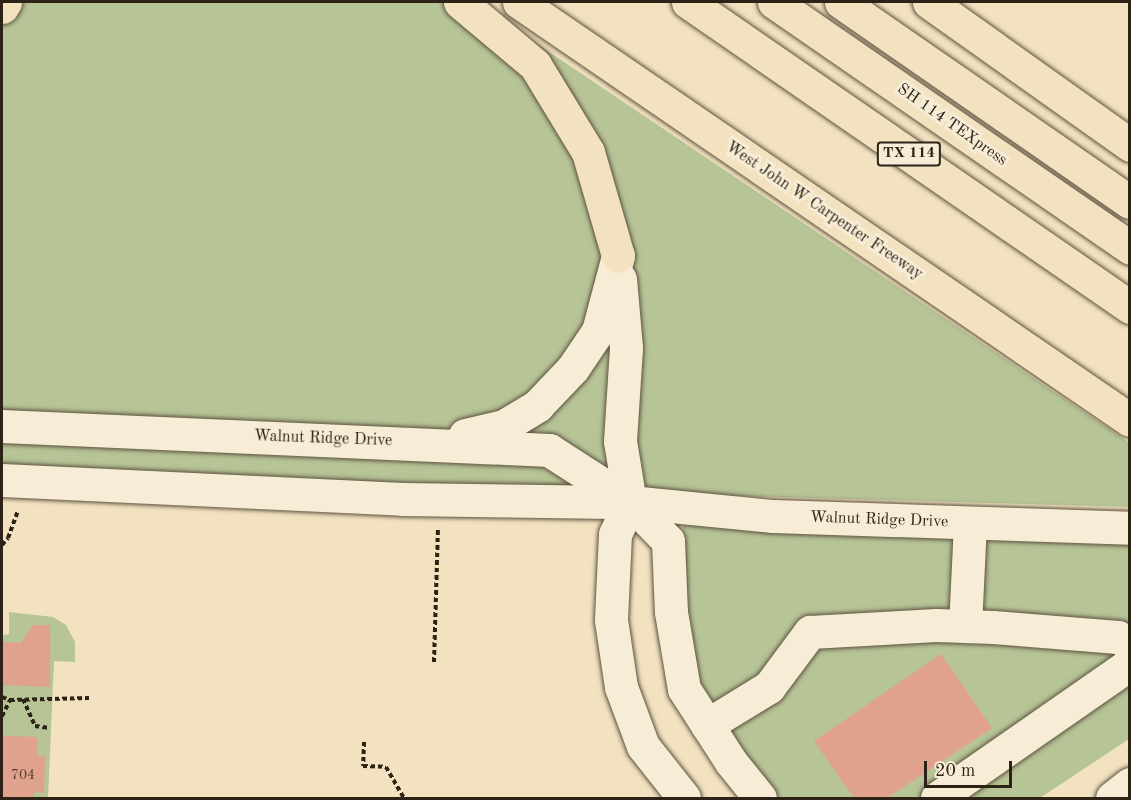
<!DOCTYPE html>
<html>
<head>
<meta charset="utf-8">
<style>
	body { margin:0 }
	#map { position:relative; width:1131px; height:800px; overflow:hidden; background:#f2e2c0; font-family:"Old Standard TT",serif }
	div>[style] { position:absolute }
	.green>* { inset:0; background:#b6c496 }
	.building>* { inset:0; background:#e0a18d }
	.path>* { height:4px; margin-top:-2px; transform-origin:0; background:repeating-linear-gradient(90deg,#2c2216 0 4.5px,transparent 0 7.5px) }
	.roads { filter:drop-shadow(0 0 2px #5e5240) drop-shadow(0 0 2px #5e5240) }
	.minor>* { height:33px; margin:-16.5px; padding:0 16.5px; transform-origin:16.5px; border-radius:16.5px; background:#f7ecd6 }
	.major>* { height:33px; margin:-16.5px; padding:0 16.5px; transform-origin:16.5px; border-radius:16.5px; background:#f2e2c0 }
	.highway>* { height:33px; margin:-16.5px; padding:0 16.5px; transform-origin:16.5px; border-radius:16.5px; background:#f2e2c0 }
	span { translate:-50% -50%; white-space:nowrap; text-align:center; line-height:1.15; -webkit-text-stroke:6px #f7ecd6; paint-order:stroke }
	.number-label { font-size:14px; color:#594234 }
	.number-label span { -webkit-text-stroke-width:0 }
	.shield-label span { padding:2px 4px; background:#f7ecd6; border:2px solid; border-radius:4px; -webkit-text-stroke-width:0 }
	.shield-label { font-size:15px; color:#2c2216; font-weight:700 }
	.street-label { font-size:16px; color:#2c2216 }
	.frame { position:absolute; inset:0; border:3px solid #2c2216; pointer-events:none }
	.scale { position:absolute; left:924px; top:761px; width:88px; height:27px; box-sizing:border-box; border:3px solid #2c2216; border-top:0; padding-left:8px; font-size:18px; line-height:21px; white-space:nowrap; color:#2c2216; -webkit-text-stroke:4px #f7ecd6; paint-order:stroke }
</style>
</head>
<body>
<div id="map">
	<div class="green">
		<i style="clip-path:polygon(12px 2px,475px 2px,1130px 443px,1129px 507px,2px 475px,2px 16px)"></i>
		<i style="clip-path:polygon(683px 524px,1129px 543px,1129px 739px,1040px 798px,779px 798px,741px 758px,698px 682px,686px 613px)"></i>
		<i style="clip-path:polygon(9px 612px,53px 617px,66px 625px,75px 642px,75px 662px,54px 661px,48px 798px,2px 798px,2px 635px,9px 634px)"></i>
	</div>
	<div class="building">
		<i style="clip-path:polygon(33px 625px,50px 625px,50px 687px,2px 685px,2px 642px,21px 643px)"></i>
		<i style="clip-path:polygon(941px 654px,992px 728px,887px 798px,854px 798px,814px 741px)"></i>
		<i style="clip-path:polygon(2px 736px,38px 737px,37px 757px,45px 756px,44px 793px,34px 792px,34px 798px,2px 798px)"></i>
	</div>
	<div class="path">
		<i style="left:2px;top:545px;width:9px;rotate:-49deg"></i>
		<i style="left:8px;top:538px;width:29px;rotate:-70deg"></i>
		<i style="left:434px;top:662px;width:133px;rotate:-88.3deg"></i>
		<i style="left:2px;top:697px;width:9px;rotate:21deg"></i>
		<i style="left:10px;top:700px;width:79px;rotate:-1.5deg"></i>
		<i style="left:23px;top:699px;width:30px;rotate:66deg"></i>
		<i style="left:35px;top:726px;width:15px;rotate:8deg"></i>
		<i style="left:2px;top:716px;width:18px;rotate:-63deg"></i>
		<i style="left:364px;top:742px;width:24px;rotate:92deg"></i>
		<i style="left:363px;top:766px;width:23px;rotate:2deg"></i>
		<i style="left:386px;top:767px;width:36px;rotate:60deg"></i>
	</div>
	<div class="roads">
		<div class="minor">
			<i style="left:620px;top:279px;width:69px;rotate:85deg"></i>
			<i style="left:626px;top:348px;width:93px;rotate:93.7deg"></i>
			<i style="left:620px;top:441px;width:62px;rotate:80.7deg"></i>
			<i style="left:2px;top:426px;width:548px;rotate:2.51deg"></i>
			<i style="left:549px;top:450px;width:96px;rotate:32.7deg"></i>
			<i style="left:630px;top:502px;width:54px;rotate:45.7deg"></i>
			<i style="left:668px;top:541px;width:71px;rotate:87.6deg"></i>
			<i style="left:671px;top:612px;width:78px;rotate:80.4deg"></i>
			<i style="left:684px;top:689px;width:87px;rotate:57.2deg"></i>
			<i style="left:731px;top:762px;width:46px;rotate:51.1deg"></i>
			<i style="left:465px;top:435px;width:40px;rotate:-13deg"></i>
			<i style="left:504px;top:426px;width:39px;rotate:-31deg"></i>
			<i style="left:537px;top:406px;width:52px;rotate:-46.5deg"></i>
			<i style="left:573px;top:368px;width:45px;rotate:-56deg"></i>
			<i style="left:598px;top:331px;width:78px;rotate:-75.1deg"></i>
			<i style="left:2px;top:480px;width:401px;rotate:2.7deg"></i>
			<i style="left:403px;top:499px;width:227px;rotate:0.8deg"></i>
			<i style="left:630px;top:502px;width:144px;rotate:5.6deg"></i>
			<i style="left:773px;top:516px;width:357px;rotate:1.9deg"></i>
			<i style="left:630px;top:502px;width:35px;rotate:115deg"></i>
			<i style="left:615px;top:534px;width:86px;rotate:92.7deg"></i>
			<i style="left:611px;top:620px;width:68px;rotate:81.5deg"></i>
			<i style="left:621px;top:687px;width:63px;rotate:69.6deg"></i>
			<i style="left:643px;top:746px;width:66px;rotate:51.7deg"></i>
			<i style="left:965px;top:626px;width:103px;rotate:-87.2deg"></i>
			<i style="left:707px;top:725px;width:73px;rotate:-31.5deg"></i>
			<i style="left:769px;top:687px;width:69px;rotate:-53.3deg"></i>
			<i style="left:810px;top:632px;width:126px;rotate:-3.2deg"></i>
			<i style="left:936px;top:625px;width:57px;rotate:2deg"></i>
			<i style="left:993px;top:627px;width:125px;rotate:4.6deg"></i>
			<i style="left:1118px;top:637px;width:14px;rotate:30deg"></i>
			<i style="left:937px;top:798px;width:235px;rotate:-34.8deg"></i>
			<i style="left:1112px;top:798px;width:23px;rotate:-38deg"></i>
		</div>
		<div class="major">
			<i style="left:460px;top:2px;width:98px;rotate:40deg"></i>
			<i style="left:535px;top:65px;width:102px;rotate:58.7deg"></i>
			<i style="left:588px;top:152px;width:108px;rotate:73.9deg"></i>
			<i style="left:519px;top:2px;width:740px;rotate:34.38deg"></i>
			<i style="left:2px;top:7px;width:6px;rotate:-59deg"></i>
		</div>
		<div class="highway">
			<i style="left:688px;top:2px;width:537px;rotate:34.61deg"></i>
			<i style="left:774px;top:2px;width:433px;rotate:34.6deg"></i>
			<i style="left:841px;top:2px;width:351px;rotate:34.7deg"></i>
			<i style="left:929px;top:2px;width:247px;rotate:35.4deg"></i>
		</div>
	</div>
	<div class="number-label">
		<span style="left:23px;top:775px">704</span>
	</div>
	<div class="shield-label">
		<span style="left:909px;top:154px">TX 114</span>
	</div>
	<div class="street-label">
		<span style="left:952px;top:125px;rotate:35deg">SH 114 TEXpress</span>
		<span style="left:824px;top:211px;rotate:34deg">West John W Carpenter Freeway</span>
		<span style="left:323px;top:439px;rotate:2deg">Walnut Ridge Drive</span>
		<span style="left:879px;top:520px;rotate:2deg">Walnut Ridge Drive</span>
	</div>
	<div class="frame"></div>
	<div class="scale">20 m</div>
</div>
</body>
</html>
